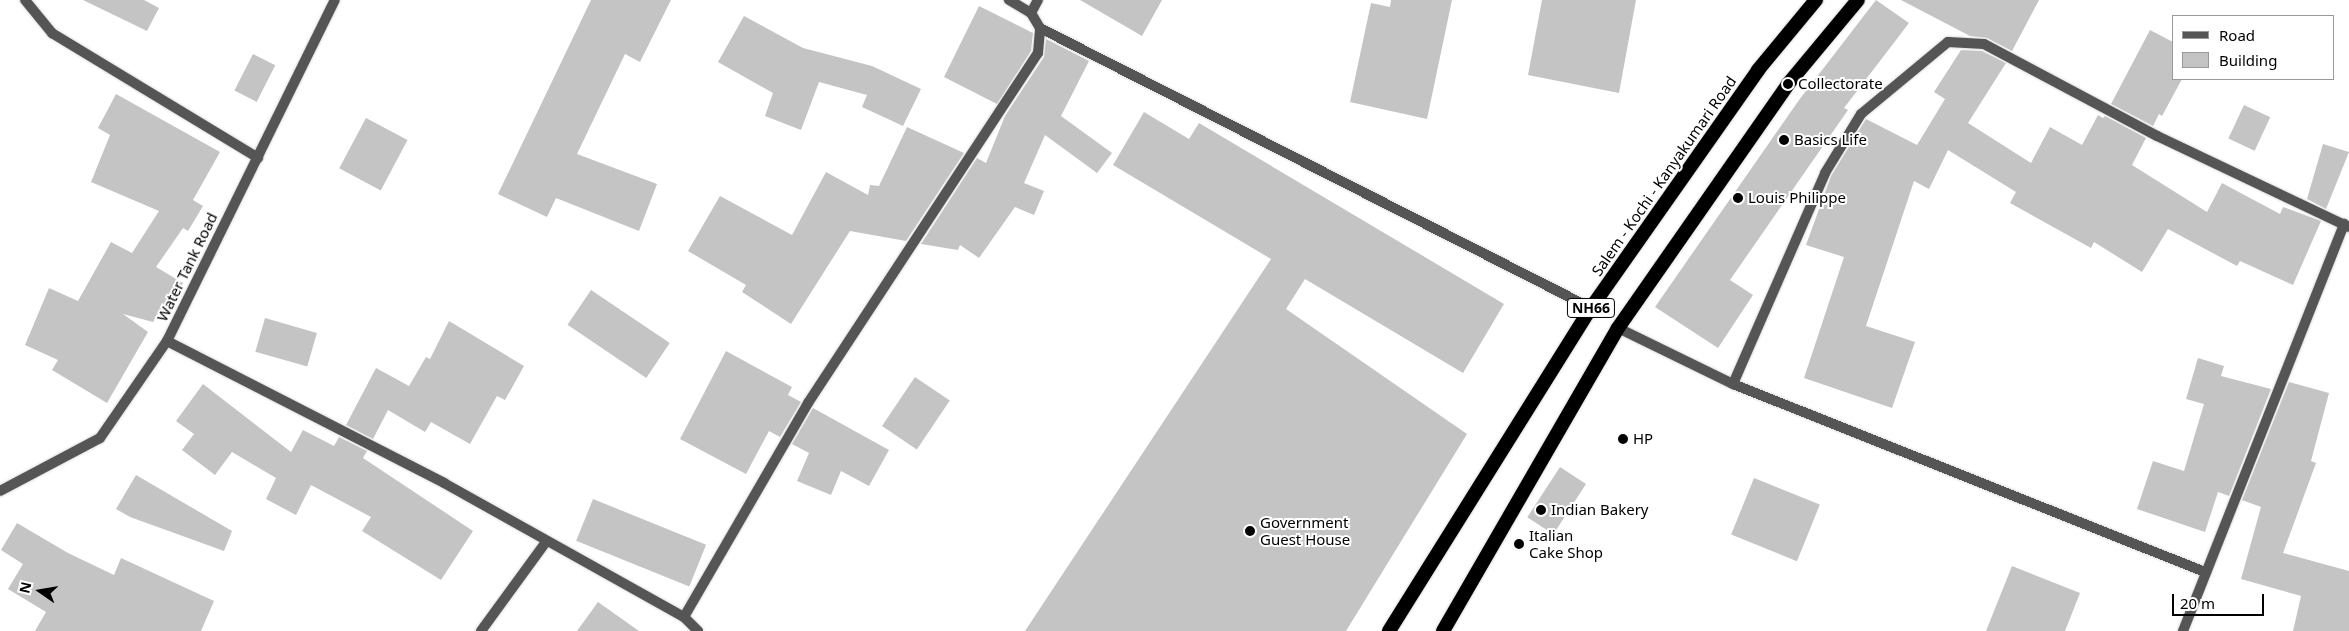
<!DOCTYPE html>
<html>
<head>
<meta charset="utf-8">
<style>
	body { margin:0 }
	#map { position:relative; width:2349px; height:631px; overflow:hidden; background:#fff; font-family:"Noto Sans",sans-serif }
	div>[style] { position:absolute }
	.building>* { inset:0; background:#c4c4c4; transform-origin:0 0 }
	.roads { filter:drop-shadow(0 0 1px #dbdbdb) drop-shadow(0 0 1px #dbdbdb) }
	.minor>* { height:10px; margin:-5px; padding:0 5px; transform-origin:5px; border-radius:5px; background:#555 }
	.tertiary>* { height:10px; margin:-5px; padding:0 5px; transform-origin:5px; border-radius:5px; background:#555 }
	.trunk>* { height:14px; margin:-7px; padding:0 7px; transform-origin:7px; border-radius:7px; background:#000 }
	.dots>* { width:14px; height:14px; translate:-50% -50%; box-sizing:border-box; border:2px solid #fff; border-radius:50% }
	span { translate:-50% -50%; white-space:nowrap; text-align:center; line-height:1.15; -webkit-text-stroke:4px #fff; paint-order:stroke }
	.shield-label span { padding:1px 4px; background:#fff; border:1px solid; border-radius:4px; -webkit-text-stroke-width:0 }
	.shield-label { font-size:14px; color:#000; font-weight:700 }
	.poi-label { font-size:15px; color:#000 }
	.left { translate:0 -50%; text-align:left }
	.street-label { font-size:15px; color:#000 }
	.legend { position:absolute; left:2172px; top:15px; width:162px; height:65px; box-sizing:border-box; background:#fff; border:1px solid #999; margin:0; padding:6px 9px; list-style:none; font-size:15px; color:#000 }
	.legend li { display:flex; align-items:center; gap:10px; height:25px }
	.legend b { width:25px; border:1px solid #999 }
	.north { position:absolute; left:15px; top:566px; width:50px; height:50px; -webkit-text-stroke:4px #fff; paint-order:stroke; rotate:283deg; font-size:14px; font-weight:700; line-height:20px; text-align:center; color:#000 }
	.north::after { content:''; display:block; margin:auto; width:18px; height:22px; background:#000; clip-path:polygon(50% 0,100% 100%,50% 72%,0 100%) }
	.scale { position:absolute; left:2172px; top:594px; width:92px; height:22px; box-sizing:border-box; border:2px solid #000; border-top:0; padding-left:6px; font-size:15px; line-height:18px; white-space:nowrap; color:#000; -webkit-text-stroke:4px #fff; paint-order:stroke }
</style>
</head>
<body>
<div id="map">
	<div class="building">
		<i style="clip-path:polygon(83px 0,144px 0,159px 8px,147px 31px)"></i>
		<i style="clip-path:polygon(591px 0,671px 0,640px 62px,625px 54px,577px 154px,657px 184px,639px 231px,556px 198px,547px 217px,498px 194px)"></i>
		<i style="clip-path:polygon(1080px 0,1162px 0,1142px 36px)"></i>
		<i style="clip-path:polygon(1391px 0,1452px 0,1427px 119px,1350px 102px,1371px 3px,1390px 7px)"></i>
		<i style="clip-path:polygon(1542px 0,1636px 0,1619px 93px,1528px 75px)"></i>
		<i style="clip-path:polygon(1876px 0,1909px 23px,1844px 108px,1848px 110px,1730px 280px,1753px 295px,1718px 348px,1655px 307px,1799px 100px)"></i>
		<i style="clip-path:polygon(1901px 0,2039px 0,2012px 51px,1987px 38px,1970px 36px)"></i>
		<i style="clip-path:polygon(979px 6px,1033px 33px,1031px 51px,997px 104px,944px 77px)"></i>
		<i style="clip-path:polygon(744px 16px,803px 48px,872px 66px,921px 89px,903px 126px,862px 107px,867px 95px,819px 82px,801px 130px,765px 116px,773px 93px,718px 62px)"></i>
		<i style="clip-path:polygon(2150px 30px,2173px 42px,2173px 79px,2182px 79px,2162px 116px,2159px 114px,2153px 126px,2111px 104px)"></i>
		<i style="clip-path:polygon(1046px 39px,1089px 61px,1061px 116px,1112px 153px,1097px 173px,1045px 135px,1024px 183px,1044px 191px,1034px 215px,1015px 207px,979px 258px,960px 245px,958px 250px,921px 244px,977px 158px,986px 163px,1005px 116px,1044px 57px)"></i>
		<i style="clip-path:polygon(1961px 50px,1982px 51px,2006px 63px,1968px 123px,2031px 163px,2050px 127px,2082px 145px,2098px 115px,2103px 118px,2105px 116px,2146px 138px,2132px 165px,2207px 212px,2222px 183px,2280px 214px,2283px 207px,2321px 221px,2293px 285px,2240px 261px,2237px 266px,2168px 229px,2142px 272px,2094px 242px,2091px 248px,2010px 203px,2016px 192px,1948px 150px,1929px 189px,1914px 181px,1866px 326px,1915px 342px,1892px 408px,1804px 378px,1844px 257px,1806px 245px,1831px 176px,1866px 119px,1917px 145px,1945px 99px,1934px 92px)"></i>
		<i style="left:253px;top:54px;width:25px;height:41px;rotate:27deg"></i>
		<i style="clip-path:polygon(116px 94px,220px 152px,193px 200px,203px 206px,188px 231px,183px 228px,156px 267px,183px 283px,164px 317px,158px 314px,153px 322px,123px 314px,148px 332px,107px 403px,52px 370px,58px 360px,25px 345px,49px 288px,78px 301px,111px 242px,132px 253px,159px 211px,91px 182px,110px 135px,98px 128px)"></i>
		<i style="left:2244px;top:105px;width:29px;height:37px;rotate:25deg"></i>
		<i style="clip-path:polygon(1144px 112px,1189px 139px,1199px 123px,1504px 304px,1463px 373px,1305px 279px,1286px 309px,1467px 434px,1346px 631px,1025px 631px,1271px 259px,1113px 165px)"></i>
		<i style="left:366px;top:118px;width:47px;height:57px;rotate:28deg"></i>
		<i style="clip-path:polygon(907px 127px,964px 153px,906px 241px,850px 231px,791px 324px,742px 292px,746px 285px,688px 251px,720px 196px,792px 235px,826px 172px,868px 195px,870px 185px,879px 186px)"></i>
		<i style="clip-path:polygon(2323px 144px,2349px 152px,2326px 209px,2307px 199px)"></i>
		<i style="left:591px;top:290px;width:95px;height:42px;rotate:34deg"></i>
		<i style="left:265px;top:318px;width:54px;height:35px;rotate:16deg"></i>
		<i style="clip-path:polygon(449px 321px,524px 366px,505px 400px,497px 396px,470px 444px,431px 422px,425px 432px,388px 410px,373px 439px,346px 425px,376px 368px,409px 386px,426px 357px,430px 359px)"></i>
		<i style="clip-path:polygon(726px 351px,792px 387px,788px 395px,801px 402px,780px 437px,769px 431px,746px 474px,680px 439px)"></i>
		<i style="clip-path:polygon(2198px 358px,2224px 366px,2221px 376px,2271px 389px,2229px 496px,2218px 492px,2205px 532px,2137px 509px,2153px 461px,2184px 471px,2204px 404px,2186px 399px)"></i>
		<i style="left:915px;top:377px;width:42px;height:59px;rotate:34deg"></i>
		<i style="clip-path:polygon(2289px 382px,2329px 393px,2311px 461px,2316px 463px,2283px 553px,2349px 571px,2349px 631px,2293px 631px,2301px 596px,2241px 579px,2261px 507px,2242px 500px)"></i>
		<i style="clip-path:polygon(203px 384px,291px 452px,303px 430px,334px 446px,339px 437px,367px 451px,363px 458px,473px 531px,441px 580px,362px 531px,371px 517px,311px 485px,296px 515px,266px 499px,276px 478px,232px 452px,215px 475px,182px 450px,194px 434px,176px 421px)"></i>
		<i style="clip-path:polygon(813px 408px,889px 450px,869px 486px,841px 471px,831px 495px,797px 481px,809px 453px,792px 444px)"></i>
		<i style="left:1560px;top:467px;width:31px;height:60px;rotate:33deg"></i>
		<i style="clip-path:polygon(136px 475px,232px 531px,224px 551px,130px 517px,116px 509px)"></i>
		<i style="left:1754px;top:478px;width:71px;height:61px;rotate:22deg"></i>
		<i style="left:593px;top:499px;width:122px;height:45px;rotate:22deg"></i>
		<i style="clip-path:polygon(17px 523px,68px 553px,114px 575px,121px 558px,214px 601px,201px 631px,35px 631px,46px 612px,8px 589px,23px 564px,1px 550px)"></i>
		<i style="clip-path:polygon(2012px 566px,2080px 593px,2065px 631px,1986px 631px)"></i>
		<i style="clip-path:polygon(598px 602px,639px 631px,577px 631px)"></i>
	</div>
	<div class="roads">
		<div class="minor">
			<i style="left:25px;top:0;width:43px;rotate:50.7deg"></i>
			<i style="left:52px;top:33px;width:241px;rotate:31.2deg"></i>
			<i style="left:1031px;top:13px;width:15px;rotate:-62deg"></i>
			<i style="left:1040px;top:28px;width:618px;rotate:26.94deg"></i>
			<i style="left:1618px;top:328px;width:128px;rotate:26deg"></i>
			<i style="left:1733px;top:384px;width:230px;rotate:-66.4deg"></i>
			<i style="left:1825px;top:173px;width:69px;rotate:-58.6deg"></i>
			<i style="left:1861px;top:114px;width:113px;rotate:-39.6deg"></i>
			<i style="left:1948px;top:42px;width:36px;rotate:3deg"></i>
			<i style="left:1984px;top:44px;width:196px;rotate:28deg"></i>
			<i style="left:2157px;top:136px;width:212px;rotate:25.4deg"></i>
			<i style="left:167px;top:341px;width:311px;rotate:27.1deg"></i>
			<i style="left:444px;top:483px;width:275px;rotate:29.2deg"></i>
			<i style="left:684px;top:617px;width:20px;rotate:45deg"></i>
			<i style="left:1733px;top:384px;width:508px;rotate:21.72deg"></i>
			<i style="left:684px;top:617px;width:247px;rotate:-59.9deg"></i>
			<i style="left:808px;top:403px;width:419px;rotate:-56.7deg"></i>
			<i style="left:1038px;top:53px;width:25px;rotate:-85deg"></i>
			<i style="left:1040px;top:28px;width:17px;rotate:-121deg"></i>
			<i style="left:1031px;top:13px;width:26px;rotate:-149deg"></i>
			<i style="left:481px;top:631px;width:110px;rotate:-53.9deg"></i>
			<i style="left:2183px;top:631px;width:438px;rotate:-68.4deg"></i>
		</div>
		<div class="tertiary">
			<i style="left:0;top:491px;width:113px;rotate:-27.9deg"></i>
			<i style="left:100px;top:438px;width:118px;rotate:-55.4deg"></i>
			<i style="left:167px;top:341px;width:380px;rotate:-63.8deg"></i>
		</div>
		<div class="trunk">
			<i style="left:1389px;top:631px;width:381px;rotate:-58deg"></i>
			<i style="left:1591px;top:308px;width:291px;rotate:-54.9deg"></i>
			<i style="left:1758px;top:70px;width:91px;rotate:-50.4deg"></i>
			<i style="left:1443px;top:631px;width:350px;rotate:-60deg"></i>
			<i style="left:1618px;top:328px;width:297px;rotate:-55.1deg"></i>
			<i style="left:1788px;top:84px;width:109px;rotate:-50.2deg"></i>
		</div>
	</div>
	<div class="dots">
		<i style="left:1788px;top:84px;background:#000"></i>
		<i style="left:1784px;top:140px;background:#000"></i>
		<i style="left:1738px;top:198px;background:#000"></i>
		<i style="left:1623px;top:439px;background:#000"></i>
		<i style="left:1541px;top:510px;background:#000"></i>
		<i style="left:1250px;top:531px;background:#000"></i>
		<i style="left:1519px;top:544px;background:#000"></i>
	</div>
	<div class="shield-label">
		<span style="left:1591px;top:308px">NH66</span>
	</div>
	<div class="poi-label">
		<span class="left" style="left:1798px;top:84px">Collectorate</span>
		<span class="left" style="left:1794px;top:140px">Basics Life</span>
		<span class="left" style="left:1748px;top:198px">Louis Philippe</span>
		<span class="left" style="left:1633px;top:439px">HP</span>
		<span class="left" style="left:1551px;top:510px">Indian Bakery</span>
		<span class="left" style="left:1260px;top:531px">Government<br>Guest House</span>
		<span class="left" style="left:1529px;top:544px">Italian<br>Cake Shop</span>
	</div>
	<div class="street-label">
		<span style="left:1664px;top:176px;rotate:-55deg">Salem - Kochi - Kanyakumari Road</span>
		<span style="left:187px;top:267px;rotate:-64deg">Water Tank Road</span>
	</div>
	<ul class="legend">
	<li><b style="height:6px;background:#555"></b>Road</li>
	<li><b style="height:14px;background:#c4c4c4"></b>Building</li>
	</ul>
	<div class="north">N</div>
	<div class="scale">20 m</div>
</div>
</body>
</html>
